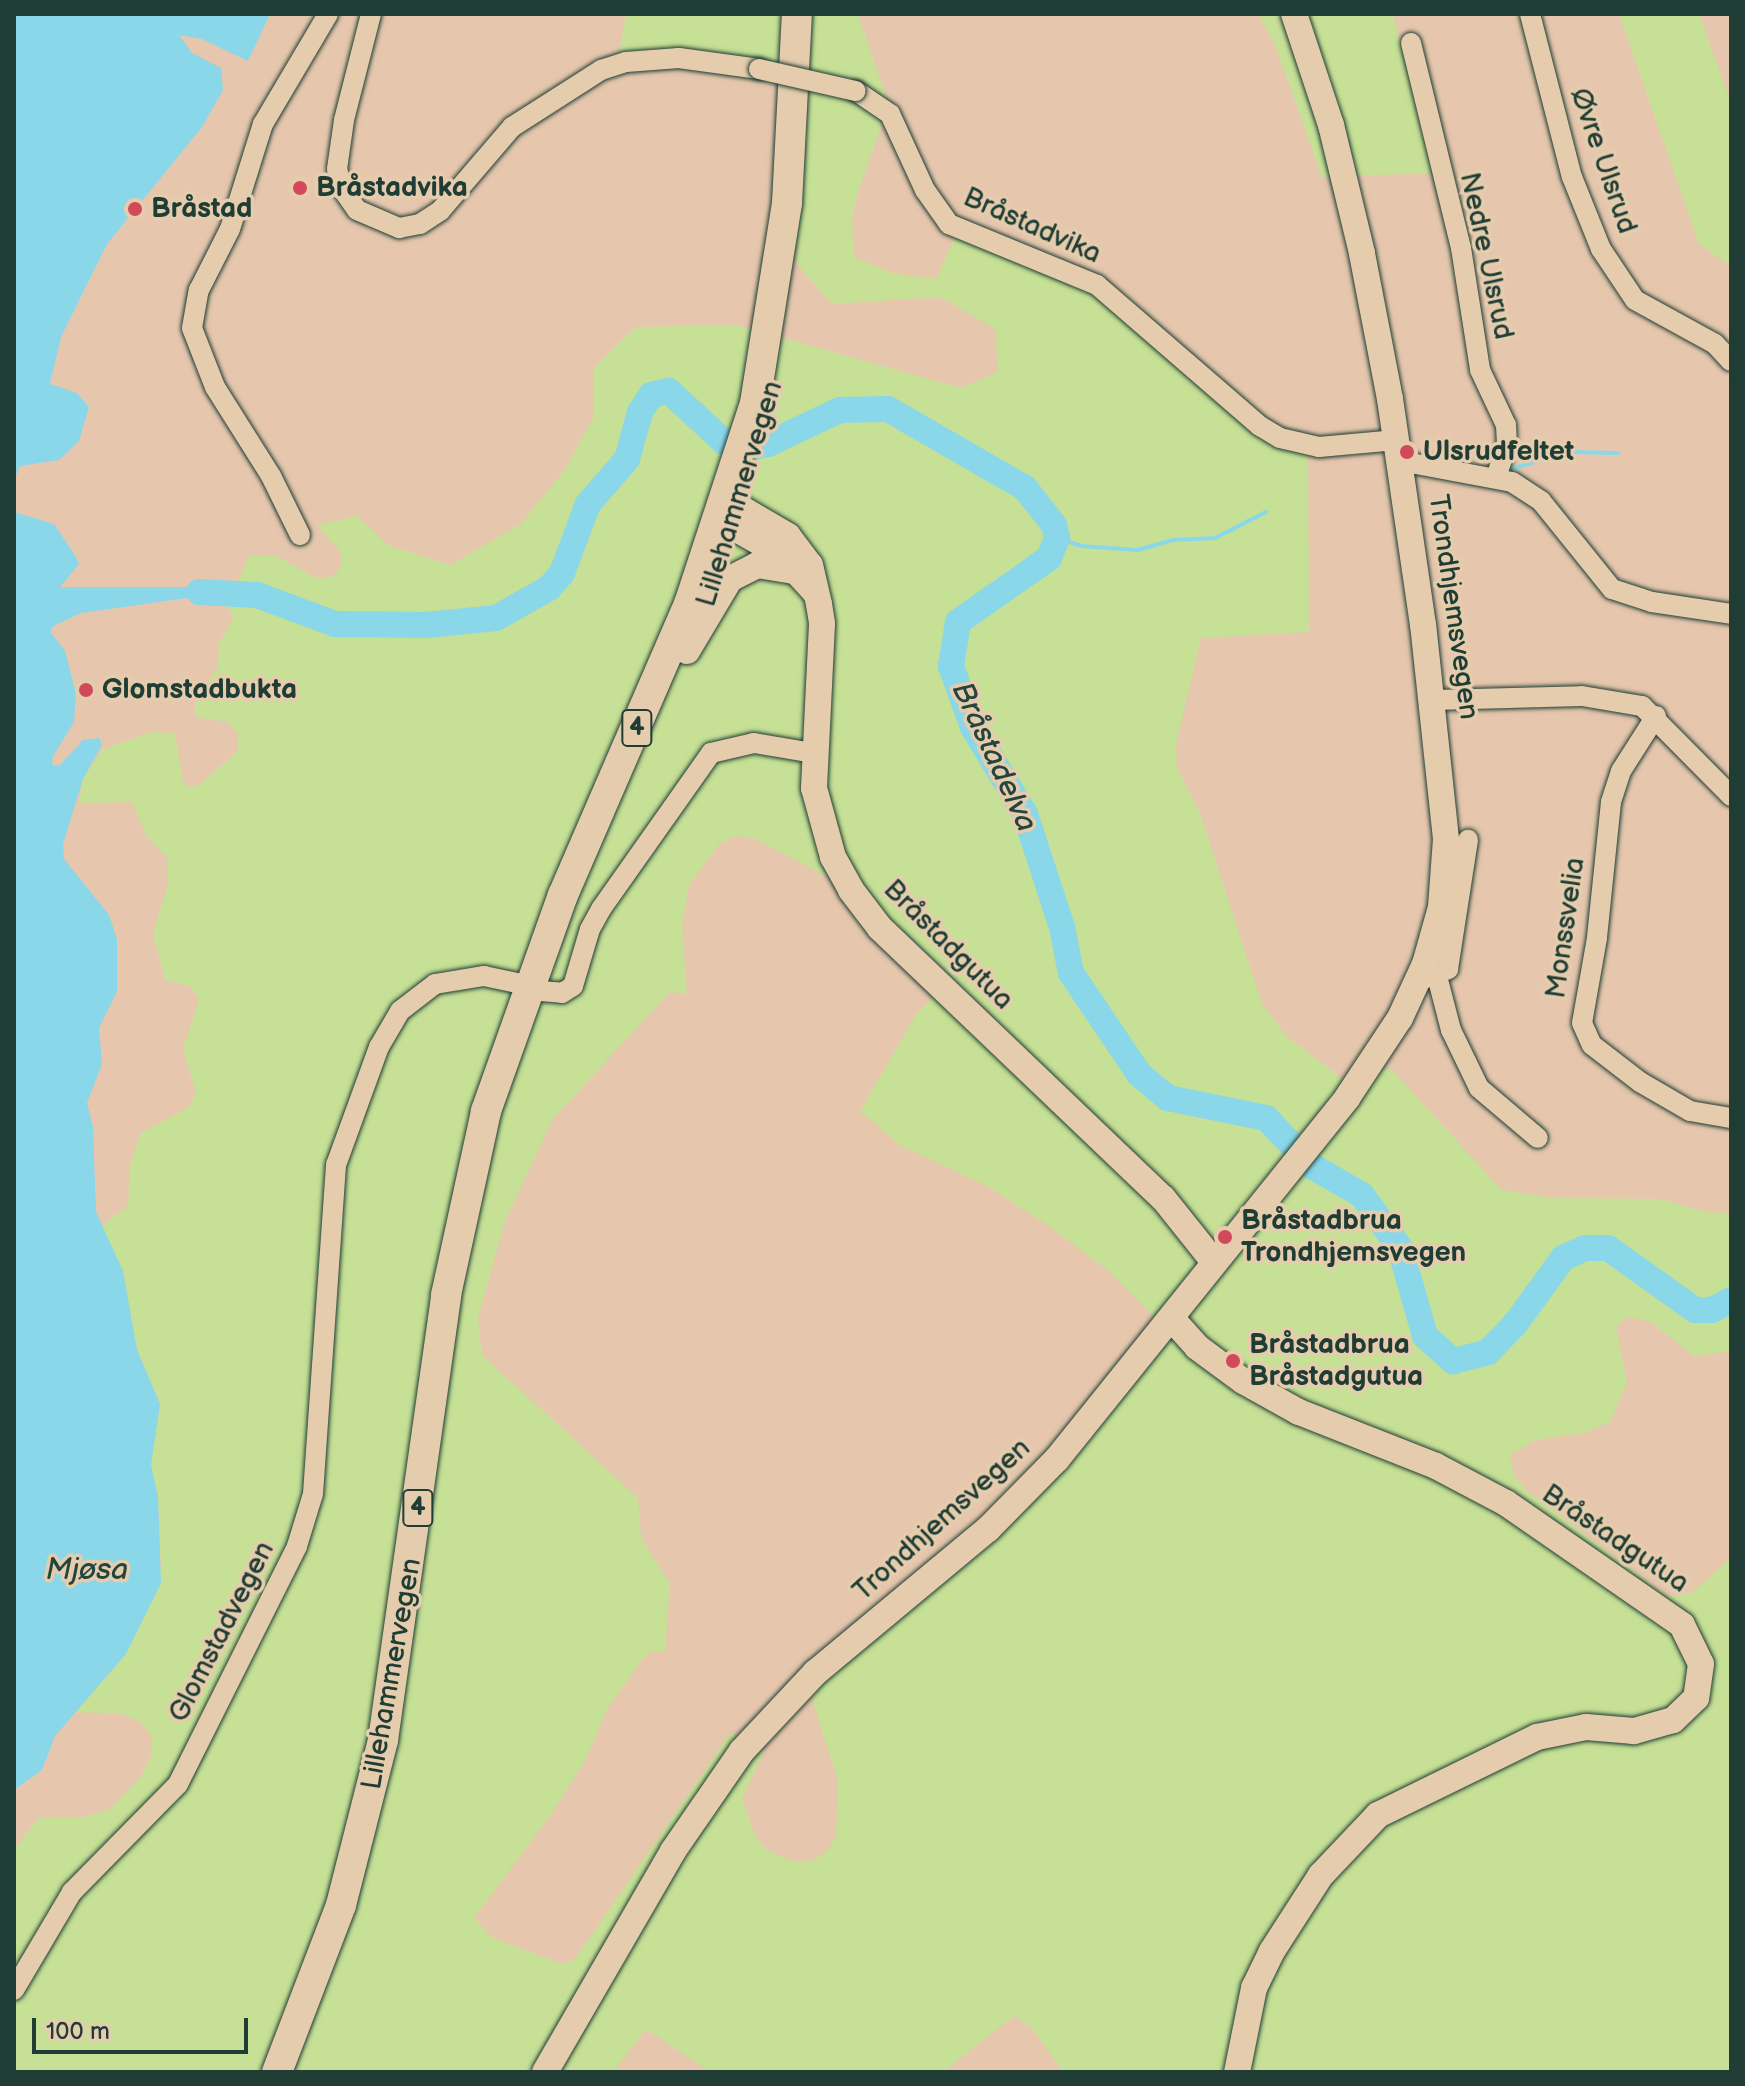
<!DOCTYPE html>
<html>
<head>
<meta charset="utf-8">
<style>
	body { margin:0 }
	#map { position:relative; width:1745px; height:2086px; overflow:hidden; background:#e6c7ad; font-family:"Balsamiq Sans",sans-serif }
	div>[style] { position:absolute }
	.green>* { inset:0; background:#c6e096 }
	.water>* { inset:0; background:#89d7e8 }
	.stream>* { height:4px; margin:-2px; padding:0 2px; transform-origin:2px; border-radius:2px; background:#89d7e8 }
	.river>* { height:26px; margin:-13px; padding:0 13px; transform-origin:13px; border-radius:13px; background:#89d7e8 }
	.roads { filter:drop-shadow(0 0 2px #1f3d34) drop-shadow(0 0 2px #1f3d34) }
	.minor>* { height:20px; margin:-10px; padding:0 10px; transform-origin:10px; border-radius:10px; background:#e5ccad }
	.major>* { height:26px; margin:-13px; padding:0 13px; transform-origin:13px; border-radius:13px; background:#e5ccad }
	.highway>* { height:30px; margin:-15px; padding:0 15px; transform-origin:15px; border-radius:15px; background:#e5ccad }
	.bridges { filter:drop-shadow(0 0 2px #1f3d34) drop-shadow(0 0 2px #1f3d34) }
	.minor-bridge>* { height:20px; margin:-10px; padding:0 10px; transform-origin:10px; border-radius:10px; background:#e5ccad }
	.dots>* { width:22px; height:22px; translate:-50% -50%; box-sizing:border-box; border:4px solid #e5ccad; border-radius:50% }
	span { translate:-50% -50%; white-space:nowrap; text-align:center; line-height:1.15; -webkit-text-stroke:7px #e5ccad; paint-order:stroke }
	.shield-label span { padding:2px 6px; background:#e5ccad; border:2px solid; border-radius:6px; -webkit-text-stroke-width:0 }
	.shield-label { font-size:26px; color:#1f3d34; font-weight:700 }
	.street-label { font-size:28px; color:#1f3d34 }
	.poi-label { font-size:28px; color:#1f3d34; font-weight:700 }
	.left { translate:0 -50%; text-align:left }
	.water-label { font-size:30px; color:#24453d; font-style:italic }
	.frame { position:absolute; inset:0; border:16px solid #1f3d34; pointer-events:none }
	.scale { position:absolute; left:32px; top:2018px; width:216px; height:36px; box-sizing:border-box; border:4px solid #1f3d34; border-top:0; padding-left:10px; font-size:24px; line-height:28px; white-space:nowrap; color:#1f3d34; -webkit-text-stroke:6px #e5ccad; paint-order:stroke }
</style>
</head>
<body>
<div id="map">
	<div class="green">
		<i style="clip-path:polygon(evenodd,626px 14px,858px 14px,889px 105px,858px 192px,852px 219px,854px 257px,892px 273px,936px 279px,959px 229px,1050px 260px,1223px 394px,1308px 444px,1309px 632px,1201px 638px,1176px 744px,1177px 767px,1200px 813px,1262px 1004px,1287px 1037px,1352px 1086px,1383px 1068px,1392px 1070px,1502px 1190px,1553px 1198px,1661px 1199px,1706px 1212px,1731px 1213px,1731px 1351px,1694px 1356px,1650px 1321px,1626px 1317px,1616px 1327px,1627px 1382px,1610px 1422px,1584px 1433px,1535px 1440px,1510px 1455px,1514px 1476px,1527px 1491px,1667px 1596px,1691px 1593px,1731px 1558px,1731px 2072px,1063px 2072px,1031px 2027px,1014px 2016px,943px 2072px,710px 2072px,646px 2029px,613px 2072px,14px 2072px,14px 1849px,39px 1818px,85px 1817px,110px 1809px,140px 1778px,152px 1754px,151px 1735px,140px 1722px,123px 1714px,76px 1712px,82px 1699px,110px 1674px,161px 1567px,158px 1497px,151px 1465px,160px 1404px,137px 1350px,123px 1271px,100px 1227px,128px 1206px,130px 1166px,141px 1133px,189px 1107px,196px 1093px,183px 1049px,199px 999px,190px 986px,165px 980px,153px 934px,167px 887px,168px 858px,147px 837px,132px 802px,79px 803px,83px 778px,102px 750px,151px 732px,175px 733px,183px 782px,190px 787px,199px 785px,238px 751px,238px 734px,228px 722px,195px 717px,195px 702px,218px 667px,219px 643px,234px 617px,226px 604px,199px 592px,199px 587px,238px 581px,249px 556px,275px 555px,314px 577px,330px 578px,340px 569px,341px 553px,317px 525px,357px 516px,390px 546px,450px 565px,521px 524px,566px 468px,593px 418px,594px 368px,636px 327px,737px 325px,961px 388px,998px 372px,995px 329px,941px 297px,832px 304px,796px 263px,803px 82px,618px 60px,626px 14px,735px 836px,754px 838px,842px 885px,932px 989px,933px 997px,916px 1015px,860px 1111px,901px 1146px,987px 1186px,1043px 1222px,1110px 1272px,1162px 1325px,987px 1525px,815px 1684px,813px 1702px,838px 1781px,836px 1835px,828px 1851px,813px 1860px,794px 1862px,767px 1850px,755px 1836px,742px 1798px,764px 1752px,753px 1739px,730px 1733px,575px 1959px,562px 1964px,493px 1938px,474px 1918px,550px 1816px,586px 1759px,607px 1709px,641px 1661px,651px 1651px,665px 1652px,670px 1584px,641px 1537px,638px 1498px,482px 1355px,478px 1318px,505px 1221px,553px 1119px,670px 992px,687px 994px,682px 924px,689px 885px,718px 845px,735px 836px)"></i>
		<i style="clip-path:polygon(1258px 14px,1393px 14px,1432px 173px,1322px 177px,1275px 45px)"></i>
		<i style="clip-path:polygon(1619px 14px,1699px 14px,1731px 103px,1731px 266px,1699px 244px)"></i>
	</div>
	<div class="water">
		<i style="clip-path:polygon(14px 14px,270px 14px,248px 61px,202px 39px,179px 35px,192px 53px,221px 68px,223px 90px,202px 127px,107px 244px,61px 337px,50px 384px,77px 393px,89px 407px,79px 441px,59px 460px,20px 466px,14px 480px)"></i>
		<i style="clip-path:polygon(14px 512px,54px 524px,76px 557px,79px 564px,60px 587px,199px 587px,201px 596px,81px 613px,52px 627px,51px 633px,65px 651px,76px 694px,74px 722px,52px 758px,53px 766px,60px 765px,83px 740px,99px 738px,102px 745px,83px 779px,63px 844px,64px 859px,109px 915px,117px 939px,117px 991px,99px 1028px,102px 1064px,87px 1103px,93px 1127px,96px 1212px,123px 1271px,137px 1350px,160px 1404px,151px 1465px,158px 1497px,161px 1583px,126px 1654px,55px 1736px,42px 1770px,14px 1790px)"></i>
	</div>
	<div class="stream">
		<i style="left:1510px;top:469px;width:63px;rotate:-15.6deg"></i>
		<i style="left:1571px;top:452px;width:47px;rotate:1.2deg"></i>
		<i style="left:1057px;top:538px;width:25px;rotate:18deg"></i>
		<i style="left:1081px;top:546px;width:57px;rotate:4deg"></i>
		<i style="left:1138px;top:550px;width:36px;rotate:-16deg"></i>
		<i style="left:1173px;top:540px;width:42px;rotate:-2.7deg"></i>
		<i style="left:1215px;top:538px;width:57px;rotate:-27deg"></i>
	</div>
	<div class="river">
		<i style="left:199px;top:592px;width:58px;rotate:3deg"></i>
		<i style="left:257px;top:595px;width:83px;rotate:20.4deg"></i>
		<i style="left:335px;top:624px;width:92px;rotate:0.6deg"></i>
		<i style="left:427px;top:625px;width:69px;rotate:-5.8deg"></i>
		<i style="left:496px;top:618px;width:61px;rotate:-29.5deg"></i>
		<i style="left:549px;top:588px;width:20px;rotate:-49deg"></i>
		<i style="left:562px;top:573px;width:74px;rotate:-69.4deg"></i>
		<i style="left:588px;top:504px;width:60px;rotate:-49.1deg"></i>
		<i style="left:627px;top:459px;width:49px;rotate:-74.5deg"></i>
		<i style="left:640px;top:412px;width:20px;rotate:-57deg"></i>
		<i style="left:651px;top:395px;width:18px;rotate:-13deg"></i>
		<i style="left:669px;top:391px;width:74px;rotate:42.8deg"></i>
		<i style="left:723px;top:441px;width:20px;rotate:24deg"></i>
		<i style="left:741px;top:449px;width:27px;rotate:-10deg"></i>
		<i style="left:768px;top:444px;width:80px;rotate:-25.3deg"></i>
		<i style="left:840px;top:410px;width:48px;rotate:-1.2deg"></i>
		<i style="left:888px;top:409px;width:158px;rotate:30deg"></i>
		<i style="left:1025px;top:488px;width:47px;rotate:51.9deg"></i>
		<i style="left:1054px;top:525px;width:13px;rotate:77deg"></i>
		<i style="left:1057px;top:538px;width:22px;rotate:112deg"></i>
		<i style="left:1049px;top:558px;width:111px;rotate:144.9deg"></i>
		<i style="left:958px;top:622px;width:45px;rotate:99deg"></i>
		<i style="left:951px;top:666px;width:65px;rotate:70.2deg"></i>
		<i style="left:973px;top:727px;width:101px;rotate:59.1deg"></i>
		<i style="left:1025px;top:814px;width:119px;rotate:71.9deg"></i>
		<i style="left:1062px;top:927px;width:47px;rotate:78.9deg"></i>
		<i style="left:1071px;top:973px;width:122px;rotate:56deg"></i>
		<i style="left:1139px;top:1074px;width:38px;rotate:40deg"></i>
		<i style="left:1168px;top:1098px;width:100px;rotate:11.5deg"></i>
		<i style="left:1266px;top:1118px;width:68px;rotate:46.2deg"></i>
		<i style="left:1313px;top:1167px;width:56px;rotate:29.7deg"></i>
		<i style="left:1362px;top:1195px;width:65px;rotate:54.4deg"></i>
		<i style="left:1400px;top:1248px;width:91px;rotate:74.1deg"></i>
		<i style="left:1425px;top:1336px;width:38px;rotate:42deg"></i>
		<i style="left:1453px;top:1361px;width:36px;rotate:-14deg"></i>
		<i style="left:1488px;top:1352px;width:40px;rotate:-46deg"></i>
		<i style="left:1516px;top:1323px;width:80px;rotate:-54.1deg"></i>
		<i style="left:1563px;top:1258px;width:24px;rotate:-24deg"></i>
		<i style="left:1585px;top:1248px;width:23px"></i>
		<i style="left:1608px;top:1248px;width:107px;rotate:35.5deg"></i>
		<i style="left:1695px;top:1310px;width:17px"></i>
		<i style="left:1712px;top:1310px;width:21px;rotate:-28deg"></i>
	</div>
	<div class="roads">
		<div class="minor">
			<i style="left:371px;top:14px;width:109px;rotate:104.3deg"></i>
			<i style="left:344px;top:120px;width:49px;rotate:98.1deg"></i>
			<i style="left:337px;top:169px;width:22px;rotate:74deg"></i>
			<i style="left:343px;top:190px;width:24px;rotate:55deg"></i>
			<i style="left:357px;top:210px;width:46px;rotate:23.2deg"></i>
			<i style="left:399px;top:228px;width:21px;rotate:-11deg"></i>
			<i style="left:420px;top:224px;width:24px;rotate:-33deg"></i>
			<i style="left:440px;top:211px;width:111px;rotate:-49.4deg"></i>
			<i style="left:512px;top:127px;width:106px;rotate:-32.6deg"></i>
			<i style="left:601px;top:70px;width:26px;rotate:-18deg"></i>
			<i style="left:626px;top:62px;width:53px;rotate:-4.3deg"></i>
			<i style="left:679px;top:58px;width:81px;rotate:7.8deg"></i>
			<i style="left:1530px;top:14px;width:168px;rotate:75.6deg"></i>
			<i style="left:1572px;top:177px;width:78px;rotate:68.1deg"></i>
			<i style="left:1601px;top:249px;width:61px;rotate:56.3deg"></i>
			<i style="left:1635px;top:300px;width:91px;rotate:28.8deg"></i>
			<i style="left:1715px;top:344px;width:23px;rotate:47deg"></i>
			<i style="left:1411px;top:43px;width:211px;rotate:76.3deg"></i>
			<i style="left:1461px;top:248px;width:123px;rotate:81.1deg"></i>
			<i style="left:1480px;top:370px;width:61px;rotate:64.7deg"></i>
			<i style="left:1506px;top:425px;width:19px;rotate:87deg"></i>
			<i style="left:1507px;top:444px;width:33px;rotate:108deg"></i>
			<i style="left:856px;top:91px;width:41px;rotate:34.1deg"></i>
			<i style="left:890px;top:114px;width:84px;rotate:65.3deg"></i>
			<i style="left:925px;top:190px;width:42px;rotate:54.8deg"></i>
			<i style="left:949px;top:224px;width:160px;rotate:22.4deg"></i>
			<i style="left:1097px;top:285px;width:216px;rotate:40.9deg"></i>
			<i style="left:1260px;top:426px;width:23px;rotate:31deg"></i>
			<i style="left:1280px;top:438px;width:40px;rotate:13deg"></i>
			<i style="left:1319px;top:447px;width:78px;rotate:-5.1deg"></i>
			<i style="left:1400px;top:461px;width:114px;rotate:10.6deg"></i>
			<i style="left:1512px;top:482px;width:35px;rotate:33deg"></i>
			<i style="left:1541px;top:501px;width:113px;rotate:51.1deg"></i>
			<i style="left:1612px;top:589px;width:42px;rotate:18deg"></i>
			<i style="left:1652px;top:602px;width:80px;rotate:8.6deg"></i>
			<i style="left:300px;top:535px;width:66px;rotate:-116.2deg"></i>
			<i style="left:271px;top:476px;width:105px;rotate:-122.2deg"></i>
			<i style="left:215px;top:387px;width:63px;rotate:-111.3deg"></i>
			<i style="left:192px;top:328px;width:39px;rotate:-80deg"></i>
			<i style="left:199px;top:290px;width:68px;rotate:-63.1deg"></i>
			<i style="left:230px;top:229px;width:110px;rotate:-72.6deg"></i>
			<i style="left:263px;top:124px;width:128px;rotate:-59.4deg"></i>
			<i style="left:1434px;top:700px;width:148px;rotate:-1.5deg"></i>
			<i style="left:1582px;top:696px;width:61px;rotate:9.5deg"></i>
			<i style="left:1642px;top:706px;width:127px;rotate:45.3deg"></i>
			<i style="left:1656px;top:716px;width:65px;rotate:122.5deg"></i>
			<i style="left:1621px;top:771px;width:33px;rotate:108deg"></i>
			<i style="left:1611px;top:802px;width:137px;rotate:95.9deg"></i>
			<i style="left:1597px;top:938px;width:86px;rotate:100deg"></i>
			<i style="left:1582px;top:1023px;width:24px;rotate:66deg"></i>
			<i style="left:1592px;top:1045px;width:61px;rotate:37.6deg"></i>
			<i style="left:1640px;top:1082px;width:58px;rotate:30.1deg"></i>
			<i style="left:1690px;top:1111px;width:42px;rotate:9.7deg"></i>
			<i style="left:1437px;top:976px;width:56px;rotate:75.5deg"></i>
			<i style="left:1451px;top:1030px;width:64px;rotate:64.2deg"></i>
			<i style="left:1479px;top:1088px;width:77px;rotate:40.3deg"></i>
			<i style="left:1426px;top:978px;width:24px;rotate:-22deg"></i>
			<i style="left:1448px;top:969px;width:131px;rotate:-81.2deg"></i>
			<i style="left:541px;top:991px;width:21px;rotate:5deg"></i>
			<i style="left:562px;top:993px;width:13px;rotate:-32deg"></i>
			<i style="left:573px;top:986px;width:59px;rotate:-73.4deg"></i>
			<i style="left:590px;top:929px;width:23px;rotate:-61deg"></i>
			<i style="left:601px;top:909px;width:191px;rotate:-54.8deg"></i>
			<i style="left:711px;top:753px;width:44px;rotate:-13.1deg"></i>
			<i style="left:754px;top:743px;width:60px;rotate:9.6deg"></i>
			<i style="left:14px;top:1990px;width:114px;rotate:-59.4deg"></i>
			<i style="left:72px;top:1892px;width:151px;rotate:-45.5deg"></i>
			<i style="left:178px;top:1784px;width:266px;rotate:-63.4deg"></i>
			<i style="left:297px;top:1546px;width:54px;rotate:-72.9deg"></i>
			<i style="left:313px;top:1494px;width:330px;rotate:-86deg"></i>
			<i style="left:336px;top:1165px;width:126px;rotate:-70deg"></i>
			<i style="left:379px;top:1047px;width:42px;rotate:-59.7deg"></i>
			<i style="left:400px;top:1011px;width:44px;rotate:-37.6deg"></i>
			<i style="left:435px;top:984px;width:50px;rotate:-9.3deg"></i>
			<i style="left:484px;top:976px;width:35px;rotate:12deg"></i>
		</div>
		<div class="major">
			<i style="left:815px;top:592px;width:52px;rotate:-132.6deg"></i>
			<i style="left:780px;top:554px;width:52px;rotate:-150deg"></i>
			<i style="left:735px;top:528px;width:19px;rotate:-133deg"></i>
			<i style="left:722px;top:514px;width:21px;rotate:-14deg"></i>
			<i style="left:742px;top:509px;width:53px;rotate:30.4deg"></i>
			<i style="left:788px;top:536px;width:36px;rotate:53deg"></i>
			<i style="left:810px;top:565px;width:40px;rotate:77deg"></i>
			<i style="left:819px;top:604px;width:20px;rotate:81deg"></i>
			<i style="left:822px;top:624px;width:164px;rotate:92.8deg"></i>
			<i style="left:814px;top:788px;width:72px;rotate:74.6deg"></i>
			<i style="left:833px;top:857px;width:38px;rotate:61deg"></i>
			<i style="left:851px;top:890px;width:48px;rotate:52.7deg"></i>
			<i style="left:880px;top:928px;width:391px;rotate:43.7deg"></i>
			<i style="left:1163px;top:1198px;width:82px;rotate:51.4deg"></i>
			<i style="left:687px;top:651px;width:84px;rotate:-59.2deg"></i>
			<i style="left:730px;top:579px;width:30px;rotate:-27deg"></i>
			<i style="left:757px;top:565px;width:37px;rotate:9deg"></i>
			<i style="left:1173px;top:1320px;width:36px;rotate:48deg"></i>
			<i style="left:1197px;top:1347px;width:57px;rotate:36.5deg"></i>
			<i style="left:1243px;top:1381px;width:64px;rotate:29deg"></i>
			<i style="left:1299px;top:1412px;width:147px;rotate:21.5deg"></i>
			<i style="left:1436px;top:1466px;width:79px;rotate:27.9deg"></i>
			<i style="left:1506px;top:1503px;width:214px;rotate:34.7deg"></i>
			<i style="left:1682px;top:1625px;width:43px;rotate:64deg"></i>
			<i style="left:1701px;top:1664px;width:34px;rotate:98deg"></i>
			<i style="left:1696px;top:1698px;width:32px;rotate:136deg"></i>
			<i style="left:1673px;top:1720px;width:41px;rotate:164.2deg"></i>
			<i style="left:1634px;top:1731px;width:48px;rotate:-175.2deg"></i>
			<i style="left:1586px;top:1727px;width:50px;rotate:168.5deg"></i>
			<i style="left:1537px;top:1737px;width:177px;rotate:153.9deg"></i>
			<i style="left:1378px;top:1815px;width:83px;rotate:133.5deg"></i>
			<i style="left:1321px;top:1875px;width:90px;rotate:122.8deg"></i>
			<i style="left:1272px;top:1951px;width:41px;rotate:115.9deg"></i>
			<i style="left:1254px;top:1988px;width:86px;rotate:101.4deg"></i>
			<i style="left:545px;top:2072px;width:255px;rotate:-59.9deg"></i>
			<i style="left:673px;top:1851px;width:121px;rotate:-55.4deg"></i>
			<i style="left:742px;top:1751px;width:107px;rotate:-46.9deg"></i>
			<i style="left:815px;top:1673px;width:225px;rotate:-39.8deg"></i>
			<i style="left:988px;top:1529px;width:98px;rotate:-45.4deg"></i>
			<i style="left:1057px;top:1459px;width:463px;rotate:-51.2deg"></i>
			<i style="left:1347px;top:1098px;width:96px;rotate:-56.5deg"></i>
			<i style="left:1400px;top:1018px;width:60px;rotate:-65.2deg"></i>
			<i style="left:1425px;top:964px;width:59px;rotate:-74.3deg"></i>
			<i style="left:1441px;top:907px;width:68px;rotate:-85.8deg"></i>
			<i style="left:1446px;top:839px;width:215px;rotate:-96.1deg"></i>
			<i style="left:1423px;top:625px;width:228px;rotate:-98.3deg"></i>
			<i style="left:1390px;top:399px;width:149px;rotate:-100.9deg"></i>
			<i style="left:1362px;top:253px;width:132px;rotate:-103.6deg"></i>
			<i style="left:1331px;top:125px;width:117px;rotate:-108.4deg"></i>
		</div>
		<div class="highway">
			<i style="left:277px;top:2072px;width:179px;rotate:-69deg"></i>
			<i style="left:341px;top:1905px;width:170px;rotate:-75.7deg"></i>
			<i style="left:383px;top:1740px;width:449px;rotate:-81.9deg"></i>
			<i style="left:446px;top:1295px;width:188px;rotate:-77.7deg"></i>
			<i style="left:486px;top:1111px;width:229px;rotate:-70.4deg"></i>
			<i style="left:563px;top:895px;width:320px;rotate:-66.6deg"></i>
			<i style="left:690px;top:601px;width:208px;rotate:-71.8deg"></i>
			<i style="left:755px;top:403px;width:203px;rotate:-80.9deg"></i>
			<i style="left:787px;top:203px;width:189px;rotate:-87deg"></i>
		</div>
	</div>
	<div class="bridges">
		<div class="minor-bridge">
			<i style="left:759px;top:69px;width:99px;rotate:12.8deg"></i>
		</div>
	</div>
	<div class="dots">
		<i style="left:300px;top:188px;background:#d1495b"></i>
		<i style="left:135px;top:209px;background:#d1495b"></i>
		<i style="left:1407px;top:452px;background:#d1495b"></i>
		<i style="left:86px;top:690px;background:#d1495b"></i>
		<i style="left:1225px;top:1237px;background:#d1495b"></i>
		<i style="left:1233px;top:1361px;background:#d1495b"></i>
	</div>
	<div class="shield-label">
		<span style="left:637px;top:728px">4</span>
		<span style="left:418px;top:1508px">4</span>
	</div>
	<div class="street-label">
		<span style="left:1603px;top:161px;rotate:71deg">Øvre Ulsrud</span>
		<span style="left:1032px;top:226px;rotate:24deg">Bråstadvika</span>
		<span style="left:1486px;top:256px;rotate:78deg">Nedre Ulsrud</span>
		<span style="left:740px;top:494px;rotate:-73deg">Lillehammervegen</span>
		<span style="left:1453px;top:607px;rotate:82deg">Trondhjemsvegen</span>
		<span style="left:1566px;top:928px;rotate:-82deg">Monssvelia</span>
		<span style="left:948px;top:945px;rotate:45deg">Bråstadgutua</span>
		<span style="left:942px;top:1520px;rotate:-42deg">Trondhjemsvegen</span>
		<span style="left:1615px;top:1539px;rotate:34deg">Bråstadgutua</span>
		<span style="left:222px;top:1632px;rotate:-63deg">Glomstadvegen</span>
		<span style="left:392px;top:1674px;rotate:-80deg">Lillehammervegen</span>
	</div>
	<div class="poi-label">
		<span class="left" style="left:316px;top:188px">Bråstadvika</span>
		<span class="left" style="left:151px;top:209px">Bråstad</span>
		<span class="left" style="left:1423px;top:452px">Ulsrudfeltet</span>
		<span class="left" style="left:102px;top:690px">Glomstadbukta</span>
		<span class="left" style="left:1241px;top:1237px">Bråstadbrua<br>Trondhjemsvegen</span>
		<span class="left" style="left:1249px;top:1361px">Bråstadbrua<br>Bråstadgutua</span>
	</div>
	<div class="water-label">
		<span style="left:994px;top:757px;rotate:65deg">Bråstadelva</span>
		<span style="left:87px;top:1570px">Mjøsa</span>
	</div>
	<div class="frame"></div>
	<div class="scale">100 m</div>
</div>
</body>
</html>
